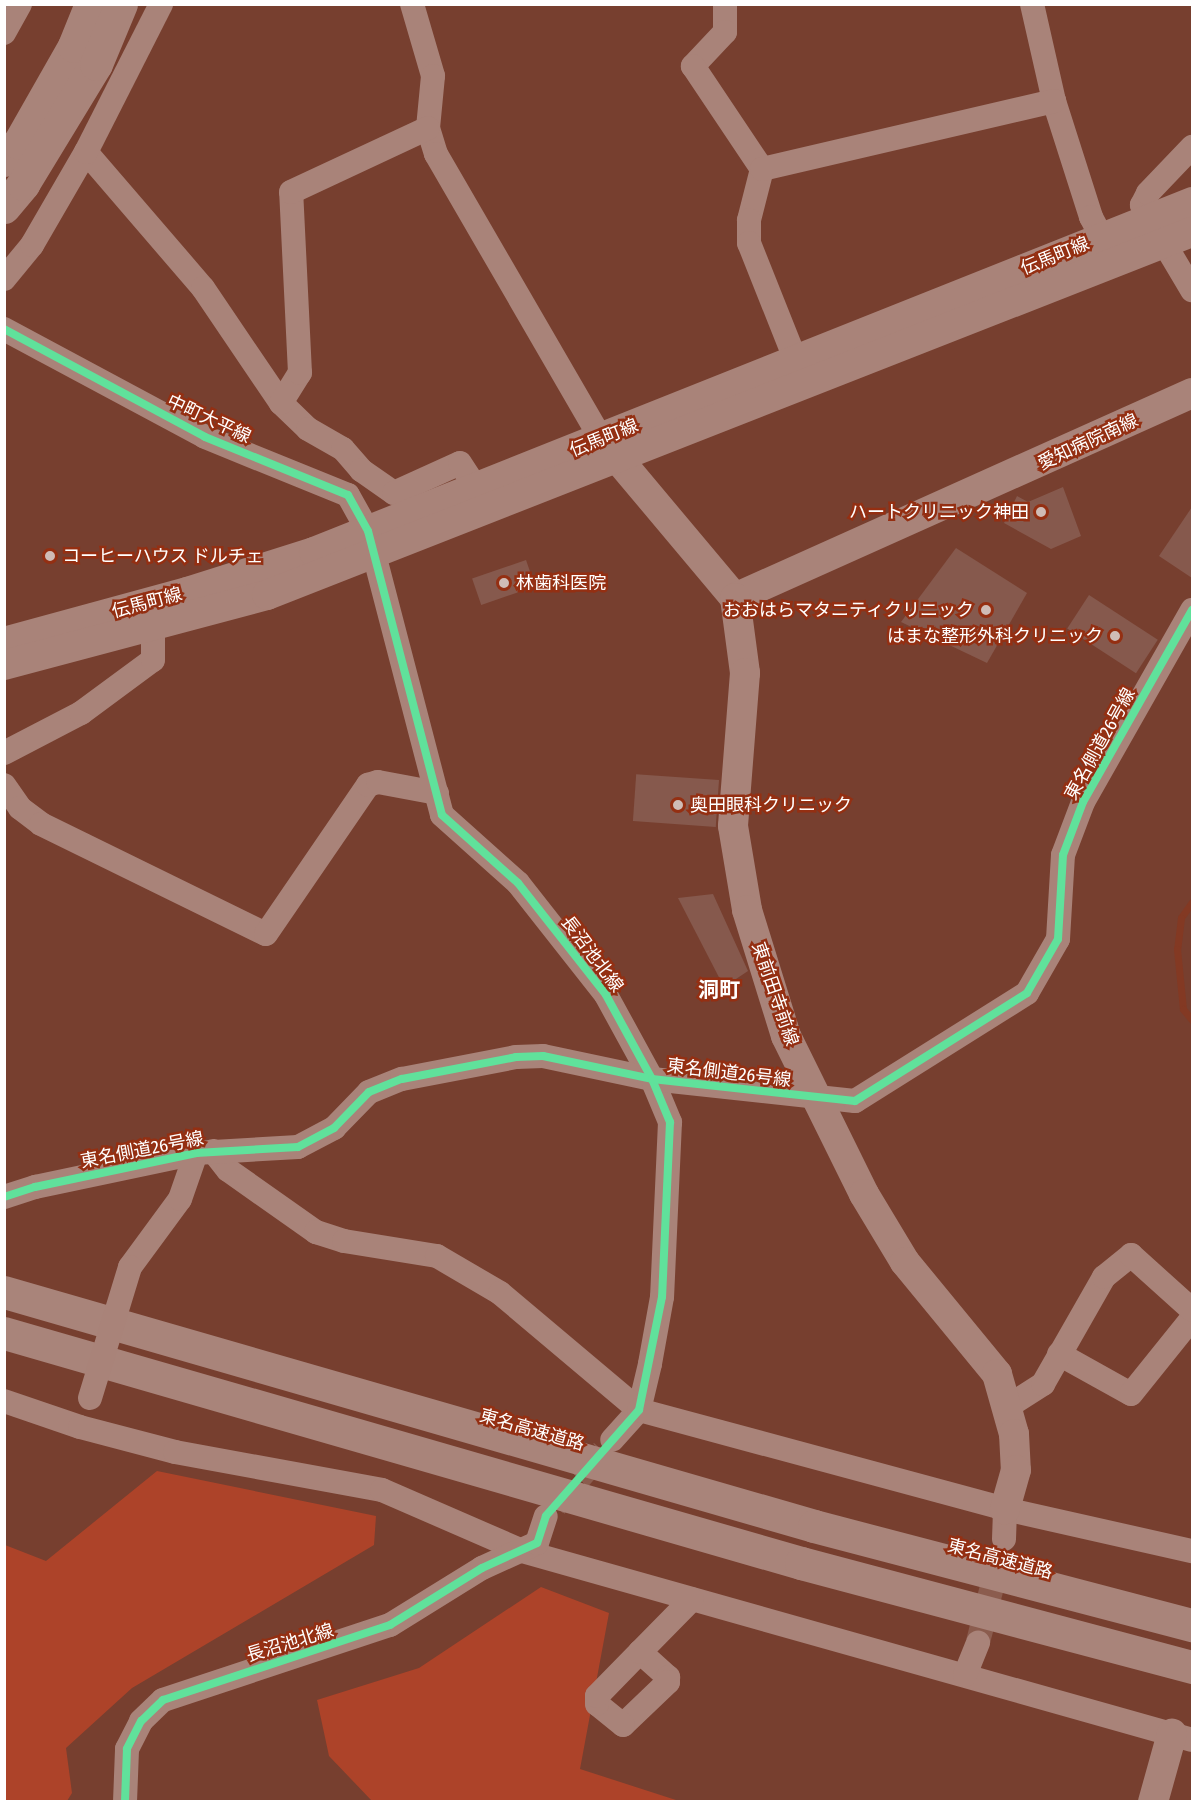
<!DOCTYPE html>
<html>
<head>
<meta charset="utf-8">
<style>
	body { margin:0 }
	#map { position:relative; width:1197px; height:1806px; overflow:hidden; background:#773f2f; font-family:"Fira Sans Condensed","Noto Sans JP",sans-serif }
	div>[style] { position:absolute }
	.green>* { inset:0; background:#ad4329 }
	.stream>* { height:7px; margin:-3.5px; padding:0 3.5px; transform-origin:3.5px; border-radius:3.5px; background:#833923 }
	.building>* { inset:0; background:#86594d; transform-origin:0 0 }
	.minor-tunnel>* { height:24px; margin-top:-12px; transform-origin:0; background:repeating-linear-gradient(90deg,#8b5c4e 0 24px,transparent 0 36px) }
	.minor>* { height:24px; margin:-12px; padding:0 12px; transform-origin:12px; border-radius:12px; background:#a98379 }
	.tertiary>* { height:30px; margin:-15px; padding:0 15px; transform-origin:15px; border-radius:15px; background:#a98379 }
	.motorway>* { height:33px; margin:-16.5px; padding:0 16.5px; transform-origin:16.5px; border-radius:16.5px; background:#a9847a }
	.minor-bridge>* { height:24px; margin:-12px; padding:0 12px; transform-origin:12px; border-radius:12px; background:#a98379 }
	.cycleway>* { height:8px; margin:-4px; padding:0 4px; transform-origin:4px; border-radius:4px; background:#60e19b }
	.dots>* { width:16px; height:16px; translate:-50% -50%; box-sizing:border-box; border:3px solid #942f12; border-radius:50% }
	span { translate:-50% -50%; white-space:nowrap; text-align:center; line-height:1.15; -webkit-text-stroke:5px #942f12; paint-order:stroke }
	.street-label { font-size:18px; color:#fff }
	.poi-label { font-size:18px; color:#fff }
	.right { translate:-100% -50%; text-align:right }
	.left { translate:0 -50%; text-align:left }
	.quarter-label { font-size:21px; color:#fff; font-weight:700 }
	.frame { position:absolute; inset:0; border:6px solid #fff; pointer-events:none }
</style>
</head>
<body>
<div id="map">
	<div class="green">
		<i style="clip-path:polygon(157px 1471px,376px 1516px,374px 1545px,132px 1688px,66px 1748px,72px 1793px,67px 1801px,5px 1801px,5px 1545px,46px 1561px)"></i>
		<i style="clip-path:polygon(541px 1587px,609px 1613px,580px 1769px,679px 1801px,372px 1801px,329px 1756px,317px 1700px,419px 1668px)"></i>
	</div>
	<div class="stream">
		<i style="left:1192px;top:902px;width:19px;rotate:125deg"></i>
		<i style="left:1181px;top:918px;width:31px;rotate:97deg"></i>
		<i style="left:1177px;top:949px;width:60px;rotate:84.3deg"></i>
		<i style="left:1183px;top:1009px;width:14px;rotate:51deg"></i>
	</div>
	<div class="building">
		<i style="clip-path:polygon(1063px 487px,1081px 536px,1051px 549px,1004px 523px,1017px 496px,1028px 502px)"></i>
		<i style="clip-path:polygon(1192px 507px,1192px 578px,1159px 556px)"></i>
		<i style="clip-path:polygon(956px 548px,1027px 593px,987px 663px,901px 622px)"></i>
		<i style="left:526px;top:560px;width:28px;height:57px;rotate:71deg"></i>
		<i style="left:1089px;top:595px;width:82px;height:40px;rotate:33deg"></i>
		<i style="left:719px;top:780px;width:47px;height:83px;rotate:94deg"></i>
		<i style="clip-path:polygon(713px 894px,748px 971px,724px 987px,678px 898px)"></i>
	</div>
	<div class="minor-tunnel">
		<i style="left:555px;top:1506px;width:73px;rotate:-48.9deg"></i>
		<i style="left:978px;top:1642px;width:106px;rotate:-75.8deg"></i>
	</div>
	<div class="minor">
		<i style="left:412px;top:4px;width:75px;rotate:73.7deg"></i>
		<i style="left:433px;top:76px;width:52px;rotate:95.5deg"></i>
		<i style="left:428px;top:128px;width:27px;rotate:73deg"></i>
		<i style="left:436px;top:154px;width:329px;rotate:59.9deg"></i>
		<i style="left:601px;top:439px;width:15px;rotate:48deg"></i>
		<i style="left:725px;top:4px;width:28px;rotate:90deg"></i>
		<i style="left:725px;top:32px;width:47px;rotate:133.3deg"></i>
		<i style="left:693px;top:66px;width:124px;rotate:56.2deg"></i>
		<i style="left:762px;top:169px;width:53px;rotate:104.3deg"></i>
		<i style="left:749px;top:220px;width:23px;rotate:90deg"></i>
		<i style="left:749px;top:243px;width:127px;rotate:68.3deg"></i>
		<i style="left:1032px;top:4px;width:99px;rotate:77.2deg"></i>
		<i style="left:1054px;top:101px;width:122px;rotate:72.3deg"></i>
		<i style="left:1091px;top:217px;width:41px;rotate:62.2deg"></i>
		<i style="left:4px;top:33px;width:33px;rotate:-61deg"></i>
		<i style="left:86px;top:152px;width:179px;rotate:49.3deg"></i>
		<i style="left:203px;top:288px;width:139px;rotate:55.9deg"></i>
		<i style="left:281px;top:403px;width:37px;rotate:44deg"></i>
		<i style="left:308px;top:429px;width:40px;rotate:29.7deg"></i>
		<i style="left:343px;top:449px;width:28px;rotate:49deg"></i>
		<i style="left:361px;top:470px;width:40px;rotate:34.9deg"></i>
		<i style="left:394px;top:493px;width:72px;rotate:-24.4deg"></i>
		<i style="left:460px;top:463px;width:30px;rotate:57deg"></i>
		<i style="left:762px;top:169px;width:300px;rotate:-13.1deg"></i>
		<i style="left:1147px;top:219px;width:15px;rotate:-110deg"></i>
		<i style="left:1142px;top:205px;width:13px;rotate:-63deg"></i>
		<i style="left:1148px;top:193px;width:64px;rotate:-46.3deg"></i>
		<i style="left:1164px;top:243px;width:55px;rotate:59.2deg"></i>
		<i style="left:4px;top:279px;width:44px;rotate:-50.5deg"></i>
		<i style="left:32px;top:245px;width:108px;rotate:-59.9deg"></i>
		<i style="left:86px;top:152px;width:166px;rotate:-63.1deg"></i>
		<i style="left:4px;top:329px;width:228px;rotate:28.2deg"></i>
		<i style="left:205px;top:437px;width:154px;rotate:22.1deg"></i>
		<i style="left:348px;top:495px;width:41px;rotate:60.9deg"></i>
		<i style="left:368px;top:531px;width:293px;rotate:75.4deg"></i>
		<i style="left:442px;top:815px;width:102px;rotate:41.8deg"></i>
		<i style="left:518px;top:883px;width:142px;rotate:51.8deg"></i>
		<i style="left:606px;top:995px;width:96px;rotate:61.3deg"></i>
		<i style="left:652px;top:1079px;width:47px;rotate:67.3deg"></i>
		<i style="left:670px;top:1122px;width:175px;rotate:92.6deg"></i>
		<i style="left:662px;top:1297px;width:68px;rotate:100.2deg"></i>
		<i style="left:650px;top:1364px;width:47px;rotate:103.4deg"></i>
		<i style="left:639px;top:1410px;width:40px;rotate:132deg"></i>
		<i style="left:281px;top:403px;width:36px;rotate:-58deg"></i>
		<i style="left:300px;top:373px;width:181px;rotate:-92.8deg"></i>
		<i style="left:291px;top:192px;width:151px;rotate:-25deg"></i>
		<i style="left:4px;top:753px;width:87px;rotate:-27.5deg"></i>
		<i style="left:81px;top:713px;width:89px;rotate:-36.4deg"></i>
		<i style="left:153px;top:660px;width:34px;rotate:-90deg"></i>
		<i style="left:153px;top:626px;width:19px;rotate:-106deg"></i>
		<i style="left:4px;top:785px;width:28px;rotate:55deg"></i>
		<i style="left:20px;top:808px;width:26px;rotate:37deg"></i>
		<i style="left:41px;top:824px;width:250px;rotate:26.1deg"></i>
		<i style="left:266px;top:934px;width:181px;rotate:-55.6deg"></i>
		<i style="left:368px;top:785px;width:10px;rotate:-17deg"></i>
		<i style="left:378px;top:782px;width:60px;rotate:10.6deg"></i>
		<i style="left:213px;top:1151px;width:24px;rotate:52deg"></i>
		<i style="left:228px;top:1170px;width:108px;rotate:35.2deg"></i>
		<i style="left:316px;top:1232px;width:29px;rotate:18deg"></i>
		<i style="left:344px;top:1241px;width:94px;rotate:9.2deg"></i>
		<i style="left:437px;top:1256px;width:73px;rotate:30.4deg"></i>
		<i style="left:500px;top:1293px;width:182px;rotate:40.1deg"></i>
		<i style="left:639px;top:1410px;width:379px;rotate:15.1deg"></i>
		<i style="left:1005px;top:1509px;width:192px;rotate:12.7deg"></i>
		<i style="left:4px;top:1197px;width:33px;rotate:-18deg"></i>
		<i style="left:35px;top:1187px;width:165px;rotate:-11.9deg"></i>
		<i style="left:196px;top:1153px;width:102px;rotate:-3.4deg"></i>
		<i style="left:298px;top:1147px;width:41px;rotate:-27.8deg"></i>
		<i style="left:334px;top:1128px;width:50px;rotate:-45.8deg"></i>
		<i style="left:369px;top:1092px;width:35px;rotate:-22deg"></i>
		<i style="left:402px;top:1079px;width:116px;rotate:-10.9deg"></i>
		<i style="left:516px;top:1057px;width:27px;rotate:-2deg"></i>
		<i style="left:543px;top:1056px;width:111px;rotate:11.9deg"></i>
		<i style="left:652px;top:1079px;width:204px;rotate:6.2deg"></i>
		<i style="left:855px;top:1101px;width:203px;rotate:-32.1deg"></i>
		<i style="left:1027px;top:993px;width:62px;rotate:-60.1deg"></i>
		<i style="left:1058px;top:939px;width:84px;rotate:-86.6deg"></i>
		<i style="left:1063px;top:855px;width:57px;rotate:-69.3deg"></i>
		<i style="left:1083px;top:802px;width:221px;rotate:-60.4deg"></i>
		<i style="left:130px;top:1267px;width:84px;rotate:-53.7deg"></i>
		<i style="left:180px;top:1199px;width:49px;rotate:-70.8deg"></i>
		<i style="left:1059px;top:1354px;width:82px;rotate:29.1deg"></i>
		<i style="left:1131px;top:1394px;width:97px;rotate:-51.2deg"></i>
		<i style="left:4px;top:1401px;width:80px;rotate:18.9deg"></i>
		<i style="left:80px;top:1427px;width:98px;rotate:14.7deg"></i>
		<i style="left:175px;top:1452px;width:210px;rotate:10.4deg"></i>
		<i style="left:382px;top:1490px;width:153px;rotate:23.5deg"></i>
		<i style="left:522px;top:1551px;width:696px;rotate:15.75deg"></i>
		<i style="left:1007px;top:1407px;width:43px;rotate:-32.6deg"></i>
		<i style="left:1043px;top:1384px;width:123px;rotate:-60.3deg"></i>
		<i style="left:1104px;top:1277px;width:35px;rotate:-39deg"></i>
		<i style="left:1131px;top:1255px;width:82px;rotate:42deg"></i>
		<i style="left:1004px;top:1539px;width:30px;rotate:-88deg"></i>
		<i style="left:640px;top:1652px;width:38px;rotate:42deg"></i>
		<i style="left:668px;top:1677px;width:5px;rotate:90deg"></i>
		<i style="left:668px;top:1682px;width:62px;rotate:136.3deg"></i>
		<i style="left:623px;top:1725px;width:33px;rotate:-141deg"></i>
		<i style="left:597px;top:1704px;width:8px;rotate:-90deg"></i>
		<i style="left:597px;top:1696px;width:62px;rotate:-45.7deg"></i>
		<i style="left:640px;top:1652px;width:74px;rotate:-45.5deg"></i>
		<i style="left:965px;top:1675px;width:35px;rotate:-68deg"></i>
		<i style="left:125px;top:1802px;width:53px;rotate:-87.8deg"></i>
		<i style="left:127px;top:1749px;width:31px;rotate:-63deg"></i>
		<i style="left:141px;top:1721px;width:30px;rotate:-44deg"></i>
		<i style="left:163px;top:1700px;width:239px;rotate:-18.3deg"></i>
		<i style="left:390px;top:1625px;width:108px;rotate:-31.8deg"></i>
		<i style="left:482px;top:1568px;width:60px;rotate:-24.4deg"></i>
		<i style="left:537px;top:1543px;width:28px;rotate:-72deg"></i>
	</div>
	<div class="tertiary">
		<i style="left:619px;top:460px;width:180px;rotate:50deg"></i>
		<i style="left:735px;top:598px;width:501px;rotate:-24.16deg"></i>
		<i style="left:735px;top:598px;width:76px;rotate:82.4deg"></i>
		<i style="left:745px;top:673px;width:153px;rotate:94.5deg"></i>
		<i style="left:733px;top:826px;width:85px;rotate:80.5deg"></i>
		<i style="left:747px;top:910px;width:132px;rotate:72.8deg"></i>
		<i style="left:786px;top:1036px;width:176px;rotate:63.7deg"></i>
		<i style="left:864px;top:1194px;width:79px;rotate:58.9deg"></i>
		<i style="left:905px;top:1262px;width:145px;rotate:50.6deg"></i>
		<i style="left:997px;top:1374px;width:62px;rotate:74.2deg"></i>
		<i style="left:1014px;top:1434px;width:36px;rotate:87deg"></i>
		<i style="left:1016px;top:1470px;width:41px;rotate:105.8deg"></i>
		<i style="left:4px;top:642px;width:190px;rotate:-15.3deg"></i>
		<i style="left:187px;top:592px;width:133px;rotate:-17.5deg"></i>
		<i style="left:314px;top:552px;width:945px;rotate:-21.73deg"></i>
		<i style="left:4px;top:665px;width:272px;rotate:-14.9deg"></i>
		<i style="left:267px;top:595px;width:994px;rotate:-21.43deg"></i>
		<i style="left:1153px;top:1802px;width:71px;rotate:-74.4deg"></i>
	</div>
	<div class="motorway">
		<i style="left:4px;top:160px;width:23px;rotate:-49deg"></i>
		<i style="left:19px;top:143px;width:112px;rotate:-60.4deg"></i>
		<i style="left:74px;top:46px;width:45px;rotate:-68deg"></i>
		<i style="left:4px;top:207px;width:30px;rotate:-50deg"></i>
		<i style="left:23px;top:184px;width:140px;rotate:-58.7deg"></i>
		<i style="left:96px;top:64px;width:65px;rotate:-67.4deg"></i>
		<i style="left:4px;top:1292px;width:843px;rotate:16.11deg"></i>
		<i style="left:814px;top:1526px;width:391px;rotate:14.7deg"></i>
		<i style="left:4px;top:1333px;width:830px;rotate:16.1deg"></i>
		<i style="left:801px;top:1563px;width:405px;rotate:14.9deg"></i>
	</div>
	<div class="minor-bridge">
		<i style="left:90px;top:1398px;width:137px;rotate:-73deg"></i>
	</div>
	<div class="cycleway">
		<i style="left:4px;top:329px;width:228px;rotate:28.2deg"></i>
		<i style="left:205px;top:437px;width:154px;rotate:22.1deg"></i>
		<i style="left:348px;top:495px;width:41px;rotate:60.9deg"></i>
		<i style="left:368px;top:531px;width:293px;rotate:75.4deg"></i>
		<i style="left:442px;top:815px;width:102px;rotate:41.8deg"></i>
		<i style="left:518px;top:883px;width:142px;rotate:51.8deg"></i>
		<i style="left:606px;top:995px;width:96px;rotate:61.3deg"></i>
		<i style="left:652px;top:1079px;width:47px;rotate:67.3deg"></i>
		<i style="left:670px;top:1122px;width:175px;rotate:92.6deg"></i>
		<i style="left:662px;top:1297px;width:115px;rotate:101.5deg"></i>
		<i style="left:639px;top:1410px;width:141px;rotate:131.3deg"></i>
		<i style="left:546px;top:1516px;width:28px;rotate:108deg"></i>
		<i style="left:537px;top:1543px;width:60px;rotate:155.6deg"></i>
		<i style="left:482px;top:1568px;width:108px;rotate:148.2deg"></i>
		<i style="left:390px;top:1625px;width:239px;rotate:161.7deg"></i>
		<i style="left:163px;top:1700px;width:30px;rotate:136deg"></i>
		<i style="left:141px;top:1721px;width:31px;rotate:117deg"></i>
		<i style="left:127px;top:1749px;width:53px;rotate:92.2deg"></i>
		<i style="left:4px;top:1197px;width:33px;rotate:-18deg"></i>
		<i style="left:35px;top:1187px;width:165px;rotate:-11.9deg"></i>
		<i style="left:196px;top:1153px;width:102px;rotate:-3.4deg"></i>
		<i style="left:298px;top:1147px;width:41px;rotate:-27.8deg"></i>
		<i style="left:334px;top:1128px;width:50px;rotate:-45.8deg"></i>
		<i style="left:369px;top:1092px;width:35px;rotate:-22deg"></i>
		<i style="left:402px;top:1079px;width:116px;rotate:-10.9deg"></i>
		<i style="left:516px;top:1057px;width:27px;rotate:-2deg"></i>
		<i style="left:543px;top:1056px;width:111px;rotate:11.9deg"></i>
		<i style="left:652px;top:1079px;width:204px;rotate:6.2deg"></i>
		<i style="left:855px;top:1101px;width:203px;rotate:-32.1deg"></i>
		<i style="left:1027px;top:993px;width:62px;rotate:-60.1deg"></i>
		<i style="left:1058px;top:939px;width:84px;rotate:-86.6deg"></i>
		<i style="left:1063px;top:855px;width:57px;rotate:-69.3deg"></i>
		<i style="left:1083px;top:802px;width:221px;rotate:-60.4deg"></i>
	</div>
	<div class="dots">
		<i style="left:1041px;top:512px;background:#cfbcb6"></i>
		<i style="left:50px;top:556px;background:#cfbcb6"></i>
		<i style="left:504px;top:583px;background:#cfbcb6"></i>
		<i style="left:986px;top:610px;background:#cfbcb6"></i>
		<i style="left:1115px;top:636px;background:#cfbcb6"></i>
		<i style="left:678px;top:805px;background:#cfbcb6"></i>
	</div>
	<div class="street-label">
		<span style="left:1055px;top:256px;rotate:-22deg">伝馬町線</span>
		<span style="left:209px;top:419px;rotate:25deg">中町大平線</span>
		<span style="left:604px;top:438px;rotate:-22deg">伝馬町線</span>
		<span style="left:1088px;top:442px;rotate:-25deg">愛知病院南線</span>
		<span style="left:147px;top:603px;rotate:-15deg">伝馬町線</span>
		<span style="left:1100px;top:744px;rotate:-61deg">東名側道26号線</span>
		<span style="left:592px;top:954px;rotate:53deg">長沼池北線</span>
		<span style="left:775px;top:994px;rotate:71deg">東前田寺前線</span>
		<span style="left:729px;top:1073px;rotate:7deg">東名側道26号線</span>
		<span style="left:142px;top:1150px;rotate:-11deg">東名側道26号線</span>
		<span style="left:532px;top:1430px;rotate:16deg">東名高速道路</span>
		<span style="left:1000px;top:1559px;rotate:15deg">東名高速道路</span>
		<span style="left:290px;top:1643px;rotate:-17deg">長沼池北線</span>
	</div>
	<div class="poi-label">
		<span class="right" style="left:1029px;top:512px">ハートクリニック神田</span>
		<span class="left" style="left:62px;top:556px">コーヒーハウス ドルチェ</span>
		<span class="left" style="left:516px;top:583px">林歯科医院</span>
		<span class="right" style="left:974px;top:610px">おおはらマタニティクリニック</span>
		<span class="right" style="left:1103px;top:636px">はまな整形外科クリニック</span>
		<span class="left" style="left:690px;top:805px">奥田眼科クリニック</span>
	</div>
	<div class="quarter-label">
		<span style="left:719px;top:990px">洞町</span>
	</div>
	<div class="frame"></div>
</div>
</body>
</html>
